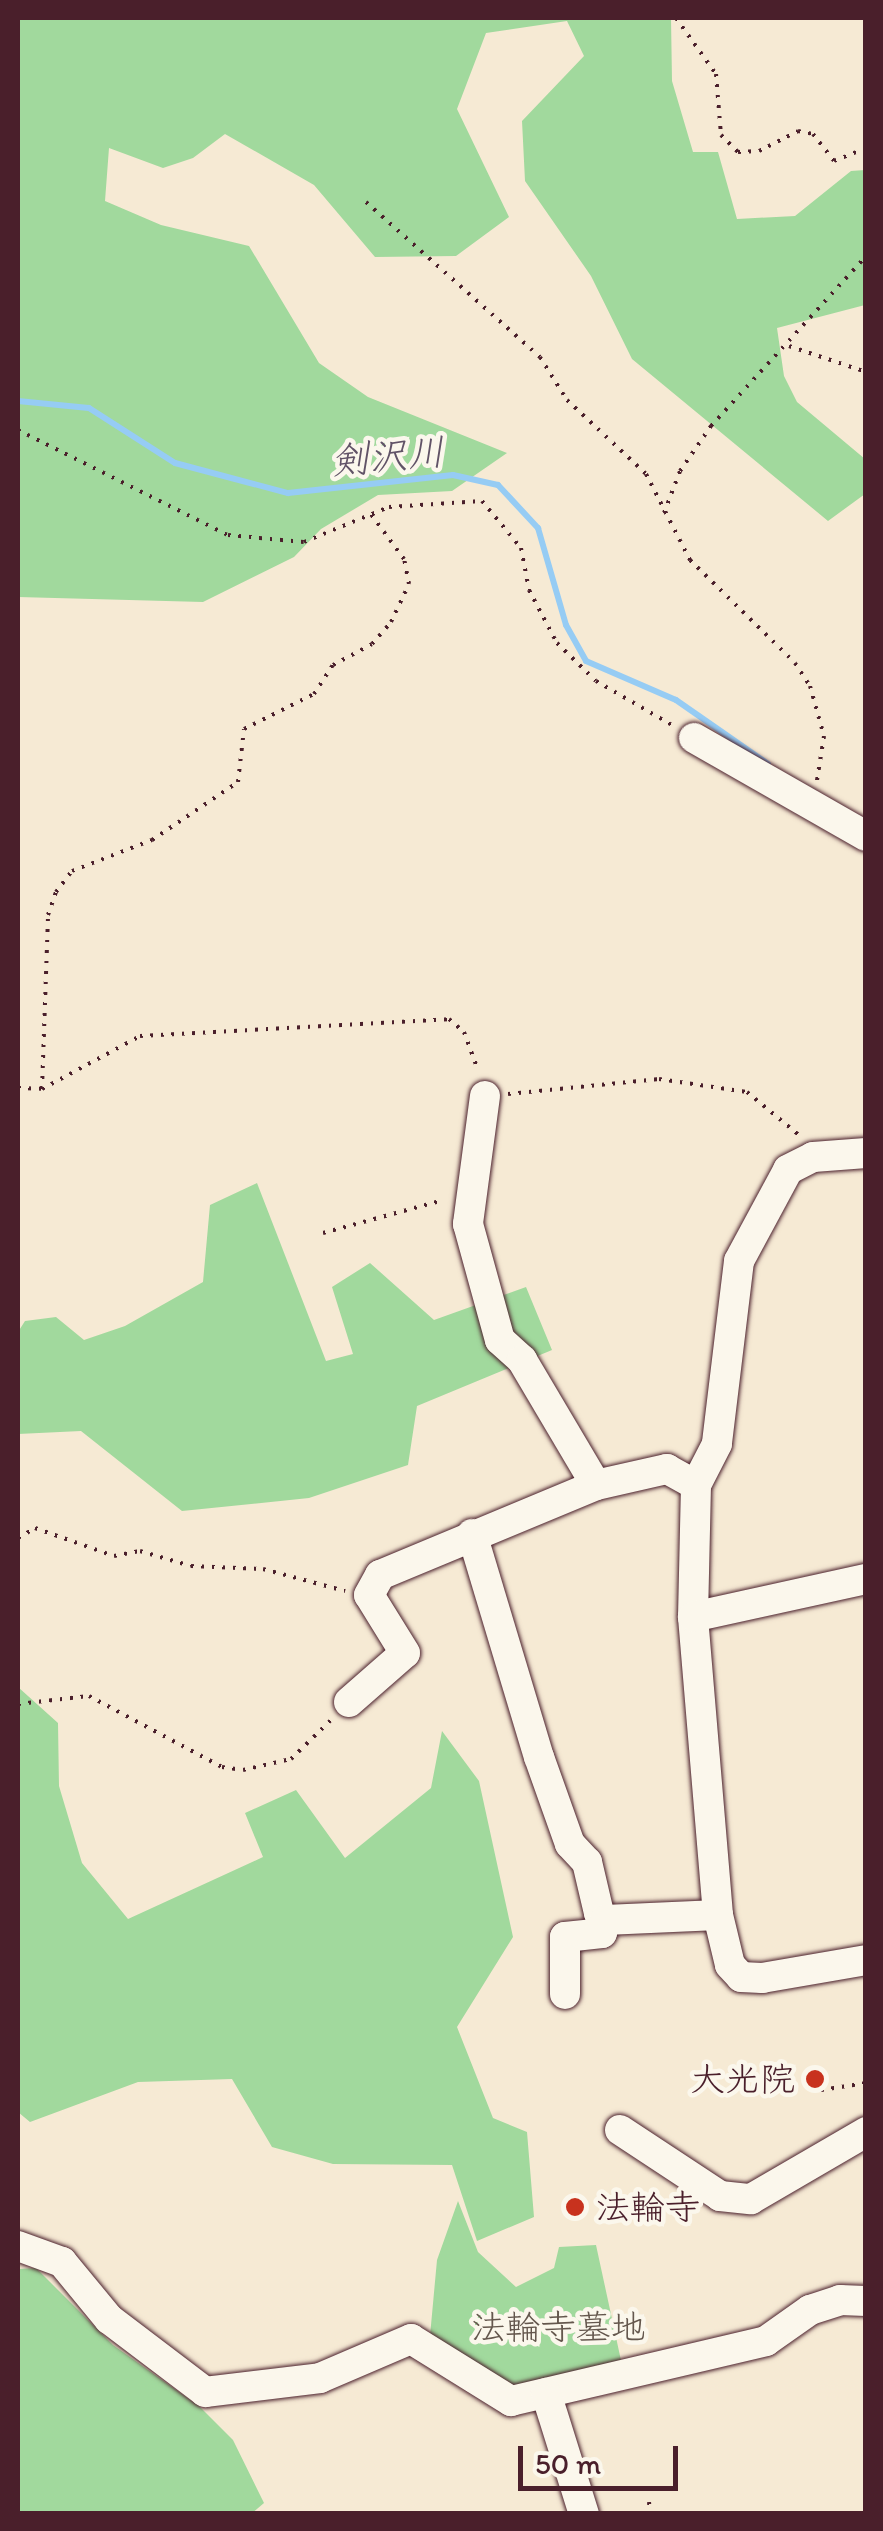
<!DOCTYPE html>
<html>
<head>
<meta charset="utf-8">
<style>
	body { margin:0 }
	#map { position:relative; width:883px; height:2531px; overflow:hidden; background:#f6ead4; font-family:Itim,"Klee One",sans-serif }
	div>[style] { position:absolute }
	.green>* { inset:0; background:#a1d99d }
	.stream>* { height:6px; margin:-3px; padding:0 3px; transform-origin:3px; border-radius:3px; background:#96ccf4 }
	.path>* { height:4px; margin-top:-2px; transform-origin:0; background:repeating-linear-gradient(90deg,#4a1f2b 0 2.5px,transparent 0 10.5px) }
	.roads { filter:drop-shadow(0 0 2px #4a1f2b) drop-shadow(0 0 2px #4a1f2b) }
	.minor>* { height:30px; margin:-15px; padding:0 15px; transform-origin:15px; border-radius:15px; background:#fbf7ec }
	.dots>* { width:28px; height:28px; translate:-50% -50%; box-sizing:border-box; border:5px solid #fbf7ec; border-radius:50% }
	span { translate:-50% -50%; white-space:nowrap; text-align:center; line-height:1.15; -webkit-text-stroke:9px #fbf7ec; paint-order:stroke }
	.poi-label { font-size:35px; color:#4a1f2b }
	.right { translate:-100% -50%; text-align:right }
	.left { translate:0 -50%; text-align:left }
	.park-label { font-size:35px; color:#64574d }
	.water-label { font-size:38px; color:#615367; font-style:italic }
	.frame { position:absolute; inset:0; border:20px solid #4a1f2b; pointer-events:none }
	.scale { position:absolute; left:518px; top:2446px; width:160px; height:45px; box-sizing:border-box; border:5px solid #4a1f2b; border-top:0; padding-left:12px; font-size:30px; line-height:35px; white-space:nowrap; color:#4a1f2b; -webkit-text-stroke:8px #fbf7ec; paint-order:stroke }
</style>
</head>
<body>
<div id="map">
	<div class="green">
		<i style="clip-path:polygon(18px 18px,671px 18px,672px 81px,693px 152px,718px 152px,737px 219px,795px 216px,851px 171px,865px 170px,865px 305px,777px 328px,784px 376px,797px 402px,865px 459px,865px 494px,828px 521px,632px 359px,591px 276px,525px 181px,522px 121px,584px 56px,567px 21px,486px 33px,457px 109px,509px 217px,456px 256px,375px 257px,314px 185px,225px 134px,193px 158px,163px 168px,109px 148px,105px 201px,161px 225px,249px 246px,319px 363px,368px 397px,507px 453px,452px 491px,378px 495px,321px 529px,294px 557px,203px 602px,18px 597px)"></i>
		<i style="clip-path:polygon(257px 1183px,326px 1361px,353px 1354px,332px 1287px,370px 1263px,434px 1320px,526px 1287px,552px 1350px,417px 1406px,408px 1465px,309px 1498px,182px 1511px,81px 1431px,18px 1434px,18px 1332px,25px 1321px,56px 1317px,84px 1340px,125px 1326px,203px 1282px,210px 1205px)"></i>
		<i style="clip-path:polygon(18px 1687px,58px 1723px,59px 1786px,82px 1863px,128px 1919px,263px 1857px,245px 1813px,296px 1790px,345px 1858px,431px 1788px,442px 1731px,479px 1781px,513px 1937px,457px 2027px,493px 2118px,527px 2132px,534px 2217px,477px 2241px,452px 2165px,333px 2164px,272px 2147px,232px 2079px,138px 2082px,30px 2122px,18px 2112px)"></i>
		<i style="clip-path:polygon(458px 2201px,478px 2252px,516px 2287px,554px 2268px,559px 2247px,596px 2245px,622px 2365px,512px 2395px,430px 2336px,437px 2260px)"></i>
		<i style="clip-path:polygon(36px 2268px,113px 2345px,200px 2407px,233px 2440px,264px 2503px,251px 2514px,18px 2514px,18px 2269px)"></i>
	</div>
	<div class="stream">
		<i style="left:18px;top:401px;width:71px;rotate:5.6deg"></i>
		<i style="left:89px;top:408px;width:102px;rotate:32.6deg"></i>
		<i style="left:175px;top:463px;width:117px;rotate:14.9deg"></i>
		<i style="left:288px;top:493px;width:166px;rotate:-6.2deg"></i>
		<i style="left:453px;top:475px;width:46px;rotate:12.5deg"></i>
		<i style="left:498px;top:485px;width:59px;rotate:47.1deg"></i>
		<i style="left:538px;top:528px;width:101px;rotate:73.9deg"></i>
		<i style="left:566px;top:625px;width:41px;rotate:60.9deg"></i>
		<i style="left:586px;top:661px;width:98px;rotate:23.4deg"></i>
		<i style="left:676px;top:700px;width:112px;rotate:34.8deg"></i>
	</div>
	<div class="path">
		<i style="left:676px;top:18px;width:69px;rotate:54.5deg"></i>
		<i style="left:716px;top:74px;width:61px;rotate:85.3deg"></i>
		<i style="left:721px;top:135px;width:24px;rotate:45deg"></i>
		<i style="left:738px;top:152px;width:21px;rotate:-3deg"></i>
		<i style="left:759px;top:151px;width:44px;rotate:-27.1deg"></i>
		<i style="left:798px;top:131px;width:15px;rotate:11deg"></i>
		<i style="left:813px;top:134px;width:34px;rotate:52deg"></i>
		<i style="left:834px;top:161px;width:35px;rotate:-22deg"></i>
		<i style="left:366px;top:202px;width:233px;rotate:41.7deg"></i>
		<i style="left:540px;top:357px;width:51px;rotate:57.9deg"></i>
		<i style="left:567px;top:400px;width:108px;rotate:43.1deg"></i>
		<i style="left:646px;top:474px;width:97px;rotate:62.9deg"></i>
		<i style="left:690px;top:560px;width:147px;rotate:44.4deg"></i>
		<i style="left:795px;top:663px;width:27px;rotate:57deg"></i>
		<i style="left:810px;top:686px;width:52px;rotate:74.4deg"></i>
		<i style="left:824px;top:736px;width:45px;rotate:99deg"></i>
		<i style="left:789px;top:346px;width:81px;rotate:18.7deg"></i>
		<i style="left:18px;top:430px;width:235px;rotate:26.6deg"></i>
		<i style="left:228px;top:535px;width:76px;rotate:5.3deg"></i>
		<i style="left:304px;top:542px;width:92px;rotate:-22.4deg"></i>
		<i style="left:389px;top:507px;width:93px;rotate:-3.7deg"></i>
		<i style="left:482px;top:501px;width:61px;rotate:50.3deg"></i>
		<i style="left:521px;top:548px;width:43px;rotate:79.2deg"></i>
		<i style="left:529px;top:590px;width:60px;rotate:62.2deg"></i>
		<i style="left:557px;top:643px;width:54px;rotate:44.3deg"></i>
		<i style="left:596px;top:681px;width:88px;rotate:30.1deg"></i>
		<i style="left:664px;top:513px;width:45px;rotate:-69.1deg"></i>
		<i style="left:680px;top:471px;width:55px;rotate:-55.4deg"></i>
		<i style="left:711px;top:426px;width:230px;rotate:-47.6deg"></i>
		<i style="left:18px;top:1088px;width:24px;rotate:2deg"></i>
		<i style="left:42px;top:1089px;width:111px;rotate:-28.4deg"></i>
		<i style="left:140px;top:1036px;width:309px;rotate:-3.1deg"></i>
		<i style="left:449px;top:1019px;width:20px;rotate:41deg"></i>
		<i style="left:464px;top:1032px;width:40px;rotate:69.8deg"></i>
		<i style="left:42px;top:1089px;width:174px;rotate:-88deg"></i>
		<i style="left:48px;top:915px;width:24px;rotate:-71deg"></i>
		<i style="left:56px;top:892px;width:26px;rotate:-53deg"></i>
		<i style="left:72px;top:871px;width:86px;rotate:-21.2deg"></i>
		<i style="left:152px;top:840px;width:104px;rotate:-34deg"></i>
		<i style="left:238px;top:782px;width:53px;rotate:-83.5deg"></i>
		<i style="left:244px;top:729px;width:78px;rotate:-26.6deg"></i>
		<i style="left:314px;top:694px;width:35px;rotate:-57deg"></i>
		<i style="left:333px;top:665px;width:44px;rotate:-28.3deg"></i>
		<i style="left:372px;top:644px;width:29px;rotate:-49deg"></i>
		<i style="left:391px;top:622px;width:42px;rotate:-64.7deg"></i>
		<i style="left:409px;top:584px;width:25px;rotate:-101deg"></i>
		<i style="left:404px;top:559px;width:57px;rotate:-126.5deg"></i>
		<i style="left:508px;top:1094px;width:152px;rotate:-5.7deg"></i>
		<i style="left:659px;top:1079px;width:89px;rotate:8.4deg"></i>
		<i style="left:747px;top:1092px;width:69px;rotate:39.7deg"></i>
		<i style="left:323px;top:1233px;width:125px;rotate:-15.3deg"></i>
		<i style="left:18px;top:1538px;width:20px;rotate:-30deg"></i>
		<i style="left:35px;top:1528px;width:84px;rotate:19.5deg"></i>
		<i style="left:114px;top:1556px;width:26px;rotate:-11deg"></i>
		<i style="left:140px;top:1551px;width:53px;rotate:16.4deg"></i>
		<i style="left:191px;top:1566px;width:72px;rotate:2.4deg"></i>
		<i style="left:263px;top:1569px;width:85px;rotate:15deg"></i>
		<i style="left:18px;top:1704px;width:71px;rotate:-6.4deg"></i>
		<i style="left:89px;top:1696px;width:151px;rotate:28.1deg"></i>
		<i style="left:222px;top:1767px;width:21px;rotate:8deg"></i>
		<i style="left:243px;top:1770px;width:49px;rotate:-12.9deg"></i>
		<i style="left:291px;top:1759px;width:56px;rotate:-44.3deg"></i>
		<i style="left:821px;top:2090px;width:46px;rotate:-8.8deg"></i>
		<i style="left:649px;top:2502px;width:12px;rotate:85deg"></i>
	</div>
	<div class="roads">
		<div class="minor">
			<i style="left:694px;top:738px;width:198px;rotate:29.7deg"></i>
			<i style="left:485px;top:1096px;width:129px;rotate:97.6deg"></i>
			<i style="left:468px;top:1224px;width:120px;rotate:74.6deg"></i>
			<i style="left:500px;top:1340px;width:30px;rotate:42deg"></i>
			<i style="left:522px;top:1360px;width:145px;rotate:59.4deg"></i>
			<i style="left:866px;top:1153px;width:53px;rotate:175.7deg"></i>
			<i style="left:813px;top:1157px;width:28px;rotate:153deg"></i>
			<i style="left:788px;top:1170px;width:103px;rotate:118.3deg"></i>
			<i style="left:739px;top:1261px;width:184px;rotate:96.9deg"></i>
			<i style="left:717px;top:1444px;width:46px;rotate:117.1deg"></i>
			<i style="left:696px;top:1485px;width:132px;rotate:91.3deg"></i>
			<i style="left:693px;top:1617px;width:299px;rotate:85.2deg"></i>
			<i style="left:718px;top:1915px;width:51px;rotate:76.5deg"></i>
			<i style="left:730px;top:1965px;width:16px;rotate:47deg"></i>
			<i style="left:741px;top:1977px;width:21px;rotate:3deg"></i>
			<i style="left:762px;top:1978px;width:106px;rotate:-9.8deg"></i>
			<i style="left:472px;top:1534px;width:233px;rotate:73.3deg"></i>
			<i style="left:539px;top:1757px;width:92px;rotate:70.4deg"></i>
			<i style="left:570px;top:1844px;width:25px;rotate:47deg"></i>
			<i style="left:587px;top:1862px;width:52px;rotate:76.8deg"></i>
			<i style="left:599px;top:1913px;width:9px;rotate:49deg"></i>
			<i style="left:605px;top:1920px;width:113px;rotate:-2.5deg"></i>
			<i style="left:693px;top:1617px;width:177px;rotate:-12.4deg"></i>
			<i style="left:349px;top:1702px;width:74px;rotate:-41.2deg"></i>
			<i style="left:405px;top:1653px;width:68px;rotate:-121.8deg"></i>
			<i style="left:369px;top:1595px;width:23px;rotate:-61deg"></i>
			<i style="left:380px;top:1575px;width:234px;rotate:-22.6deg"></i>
			<i style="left:596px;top:1485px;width:73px;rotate:-12.7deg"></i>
			<i style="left:667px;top:1469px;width:33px;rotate:29deg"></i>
			<i style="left:565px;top:1994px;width:57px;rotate:-90deg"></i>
			<i style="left:565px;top:1937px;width:37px;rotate:-6deg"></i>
			<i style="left:602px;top:1933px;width:13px;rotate:-77deg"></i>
			<i style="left:620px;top:2130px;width:120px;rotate:33.4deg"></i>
			<i style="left:720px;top:2196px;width:31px;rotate:6deg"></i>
			<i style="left:751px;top:2199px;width:133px;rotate:-30.2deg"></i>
			<i style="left:18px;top:2246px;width:47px;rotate:20deg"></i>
			<i style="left:62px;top:2262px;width:74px;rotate:50.5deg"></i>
			<i style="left:109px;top:2319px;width:121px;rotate:37.2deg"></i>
			<i style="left:205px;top:2392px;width:116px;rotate:-6.9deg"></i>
			<i style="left:320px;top:2378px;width:99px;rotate:-23.2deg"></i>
			<i style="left:411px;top:2339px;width:118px;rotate:31.8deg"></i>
			<i style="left:511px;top:2401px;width:262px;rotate:-13.2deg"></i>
			<i style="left:766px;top:2341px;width:54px;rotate:-35.2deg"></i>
			<i style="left:810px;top:2310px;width:32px;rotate:-18deg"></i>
			<i style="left:840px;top:2300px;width:26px;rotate:2deg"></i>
			<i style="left:546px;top:2393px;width:127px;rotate:72.6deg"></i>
		</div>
	</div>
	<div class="dots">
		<i style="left:815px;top:2079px;background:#c8321e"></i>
		<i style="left:575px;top:2207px;background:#c8321e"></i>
	</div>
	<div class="poi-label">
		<span class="right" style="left:795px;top:2079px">大光院</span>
		<span class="left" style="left:595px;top:2207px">法輪寺</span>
	</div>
	<div class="park-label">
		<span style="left:558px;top:2327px">法輪寺墓地</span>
	</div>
	<div class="water-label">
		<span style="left:388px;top:457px;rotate:-5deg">剣沢川</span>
	</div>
	<div class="frame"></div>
	<div class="scale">50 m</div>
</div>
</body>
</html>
